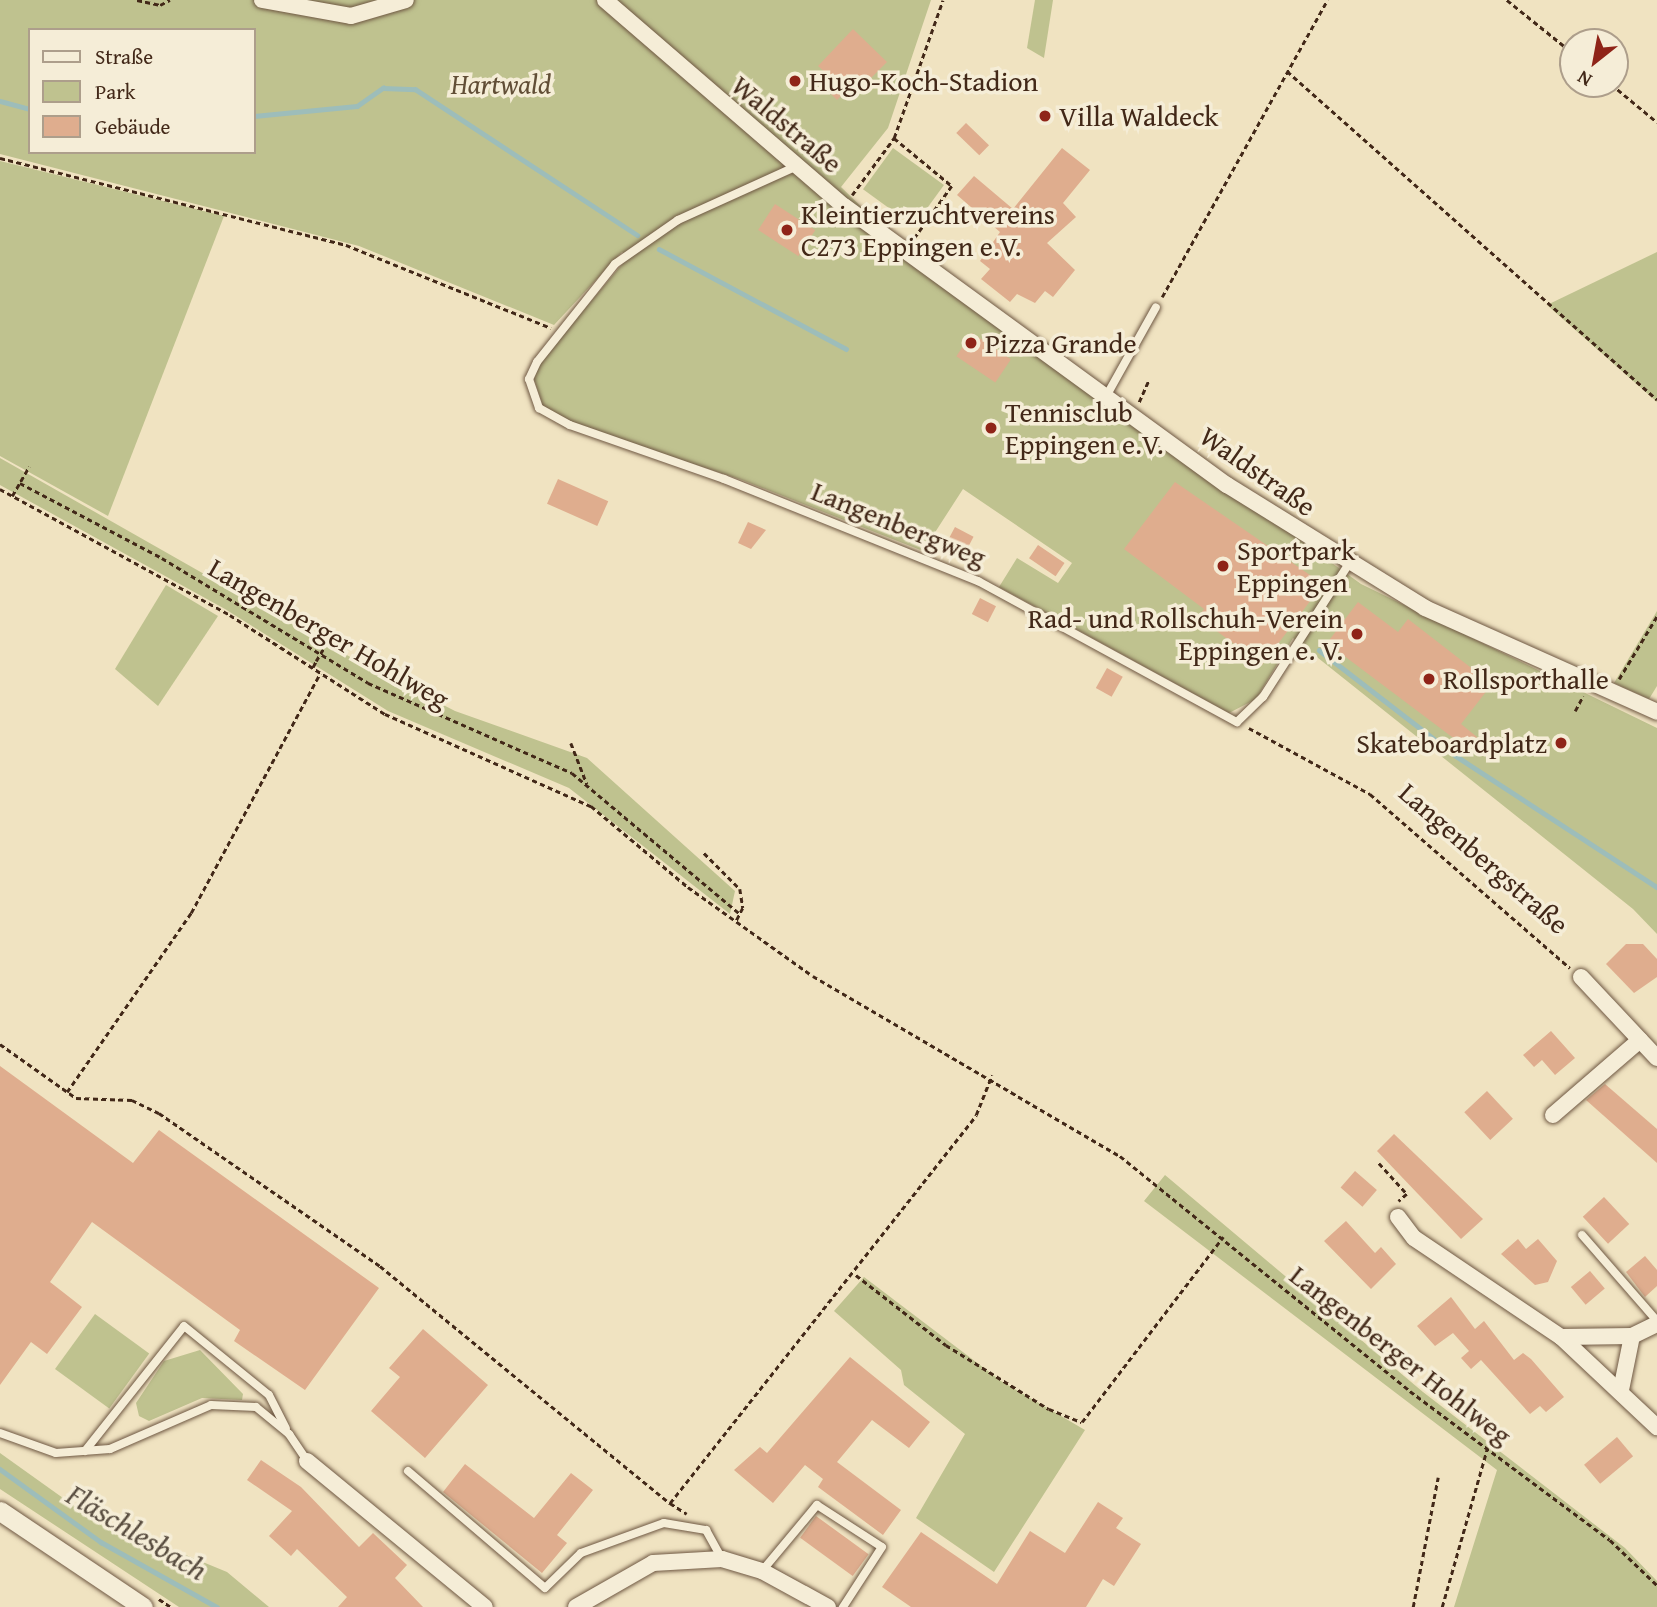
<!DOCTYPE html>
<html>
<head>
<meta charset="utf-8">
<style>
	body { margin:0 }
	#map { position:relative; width:1657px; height:1607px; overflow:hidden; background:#f0e3c1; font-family:"Gentium Book Plus",serif }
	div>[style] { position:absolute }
	.green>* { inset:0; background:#bfc28f; transform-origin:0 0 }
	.stream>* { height:4.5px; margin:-2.25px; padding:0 2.25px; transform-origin:2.25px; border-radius:2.25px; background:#9dbdba }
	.building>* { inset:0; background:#dfad8e; transform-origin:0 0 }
	.path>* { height:2.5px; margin-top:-1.25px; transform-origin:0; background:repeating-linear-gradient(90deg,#422818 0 5px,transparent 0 8.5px) }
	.roads { filter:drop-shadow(0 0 2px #6e5742) drop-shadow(0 0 2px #6e5742) }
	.service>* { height:8px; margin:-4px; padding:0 4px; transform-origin:4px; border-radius:4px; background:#f5edd7 }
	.minor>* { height:16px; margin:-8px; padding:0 8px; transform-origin:8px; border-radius:8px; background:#f5edd7 }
	.tertiary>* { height:19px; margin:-9.5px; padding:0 9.5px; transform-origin:9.5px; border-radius:9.5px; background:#f5edd7 }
	.path-bridge>* { height:2.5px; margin-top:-1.25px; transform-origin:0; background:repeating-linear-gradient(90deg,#422818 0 5px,transparent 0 8.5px) }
	.dots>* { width:19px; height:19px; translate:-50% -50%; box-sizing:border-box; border:4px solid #f5edd7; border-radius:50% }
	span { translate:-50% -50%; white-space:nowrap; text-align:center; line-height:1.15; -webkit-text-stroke:7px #f5edd7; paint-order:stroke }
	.poi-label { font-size:28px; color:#422818 }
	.left { translate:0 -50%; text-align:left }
	.right { translate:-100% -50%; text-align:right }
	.park-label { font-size:28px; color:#614e36; font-style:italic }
	.street-label { font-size:28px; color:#422818 }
	.water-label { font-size:30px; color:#594d40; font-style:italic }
	.legend { position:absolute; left:28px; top:28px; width:228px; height:126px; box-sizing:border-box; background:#f5edd7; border:2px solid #ad9e8b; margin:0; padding:9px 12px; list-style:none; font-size:21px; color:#422818 }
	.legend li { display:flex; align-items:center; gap:14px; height:35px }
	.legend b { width:35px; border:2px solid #ad9e8b }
	.north { position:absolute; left:1559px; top:28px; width:70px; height:70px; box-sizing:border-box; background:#f5edd7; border:2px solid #ad9e8b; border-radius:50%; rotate:211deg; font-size:19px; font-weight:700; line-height:28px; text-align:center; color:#422818 }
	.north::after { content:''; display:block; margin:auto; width:24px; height:32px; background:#8f2418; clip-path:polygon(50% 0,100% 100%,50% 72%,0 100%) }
</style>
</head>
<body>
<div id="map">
	<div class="green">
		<i style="clip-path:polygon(evenodd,0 0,931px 0,888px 128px,841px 187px,923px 267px,1361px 584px,1657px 728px,1657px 934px,1633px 909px,1293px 638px,1256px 699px,1229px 713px,999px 587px,1017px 558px,1058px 583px,1072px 563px,963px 489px,923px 551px,742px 480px,575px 425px,543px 406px,534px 379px,540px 362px,629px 256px,622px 252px,554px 325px,359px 246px,0 154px,0 0,30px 30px,254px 30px,254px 152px,30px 152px,30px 30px)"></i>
		<i style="clip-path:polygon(1035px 0,1053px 0,1044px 58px,1027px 48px)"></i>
		<i style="left:893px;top:148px;width:63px;height:51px;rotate:36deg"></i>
		<i style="clip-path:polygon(0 161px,224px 216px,108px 516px,0 456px)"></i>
		<i style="clip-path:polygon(1657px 252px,1657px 402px,1547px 305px)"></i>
		<i style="clip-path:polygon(0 458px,352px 658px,455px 711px,587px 758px,735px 891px,730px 914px,569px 788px,388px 711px,225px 609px,0 485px)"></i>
		<i style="clip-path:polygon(166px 585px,218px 616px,158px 706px,115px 669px)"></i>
		<i style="clip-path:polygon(1657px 611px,1657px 686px,1649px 699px,1614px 683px)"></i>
		<i style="clip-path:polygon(1165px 1175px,1423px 1392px,1625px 1548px,1657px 1581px,1657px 1607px,1454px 1607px,1497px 1470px,1144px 1201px)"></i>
		<i style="clip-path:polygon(864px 1277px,1001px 1381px,1085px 1430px,994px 1572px,916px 1518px,965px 1434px,904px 1385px,901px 1370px,834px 1311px)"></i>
		<i style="left:95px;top:1314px;width:67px;height:68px;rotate:36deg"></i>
		<i style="clip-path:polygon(200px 1350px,243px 1394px,242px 1400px,202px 1398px,149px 1421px,139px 1416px,136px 1403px,164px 1361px)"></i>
		<i style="clip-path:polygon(0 1453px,84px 1513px,227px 1572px,269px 1607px,179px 1607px,0 1489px)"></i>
	</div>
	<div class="stream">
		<i style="left:0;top:101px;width:31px;rotate:15deg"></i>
		<i style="left:254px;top:116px;width:103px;rotate:-5.5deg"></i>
		<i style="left:357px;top:106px;width:32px;rotate:-35deg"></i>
		<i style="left:383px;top:88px;width:32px;rotate:2deg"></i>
		<i style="left:415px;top:89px;width:266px;rotate:33.3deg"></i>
		<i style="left:659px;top:249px;width:212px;rotate:28.1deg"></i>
		<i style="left:1319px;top:650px;width:173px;rotate:37.7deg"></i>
		<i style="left:1456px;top:756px;width:240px;rotate:33.1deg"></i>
		<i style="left:0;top:1469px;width:125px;rotate:35.9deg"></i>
		<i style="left:101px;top:1542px;width:133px;rotate:29.3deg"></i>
	</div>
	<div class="building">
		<i style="clip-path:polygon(853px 29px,887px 62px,861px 88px,855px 82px,837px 100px,820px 83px,828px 75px,818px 66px)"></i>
		<i style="left:966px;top:123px;width:32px;height:14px;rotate:44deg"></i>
		<i style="clip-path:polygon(1062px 148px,1090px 170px,1063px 203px,1076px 217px,1047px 243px,1075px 270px,1053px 297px,1045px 291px,1035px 303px,1017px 294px,1010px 302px,981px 279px,990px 269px,980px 261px,1000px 232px,957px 195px,974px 176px,1013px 209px)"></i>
		<i style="left:775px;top:204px;width:48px;height:31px;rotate:33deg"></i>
		<i style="left:972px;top:333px;width:47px;height:28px;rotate:34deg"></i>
		<i style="left:558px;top:479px;width:55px;height:27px;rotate:24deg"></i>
		<i style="clip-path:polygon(1175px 482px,1323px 584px,1262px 665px,1198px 617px,1204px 609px,1124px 549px)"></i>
		<i style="clip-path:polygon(748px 522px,766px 530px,751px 549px,738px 543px)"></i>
		<i style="left:955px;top:527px;width:21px;height:19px;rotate:28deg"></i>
		<i style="left:1038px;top:545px;width:32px;height:16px;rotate:34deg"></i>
		<i style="left:980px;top:598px;width:18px;height:18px;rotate:27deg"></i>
		<i style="clip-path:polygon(1358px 602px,1398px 632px,1408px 619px,1492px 684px,1461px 724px,1477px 737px,1468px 749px,1327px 643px)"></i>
		<i style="left:1107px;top:668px;width:18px;height:23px;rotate:29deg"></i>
		<i style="clip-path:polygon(1626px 944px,1643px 944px,1657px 959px,1657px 977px,1634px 993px,1606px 964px)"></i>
		<i style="clip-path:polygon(1551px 1031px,1575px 1058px,1555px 1075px,1542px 1060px,1534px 1067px,1523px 1055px)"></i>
		<i style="clip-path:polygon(0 1066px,133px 1163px,159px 1130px,379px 1288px,305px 1390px,234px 1341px,240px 1330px,92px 1222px,50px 1282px,82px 1307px,47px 1354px,31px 1342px,0 1385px)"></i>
		<i style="clip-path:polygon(1605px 1084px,1657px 1129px,1657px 1163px,1586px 1100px)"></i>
		<i style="left:1487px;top:1091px;width:38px;height:31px;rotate:47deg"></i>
		<i style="clip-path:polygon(1394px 1134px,1483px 1219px,1461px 1239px,1377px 1151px)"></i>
		<i style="left:1355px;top:1171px;width:29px;height:22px;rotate:41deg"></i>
		<i style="left:1604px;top:1197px;width:37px;height:29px;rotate:47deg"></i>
		<i style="clip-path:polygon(1346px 1221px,1375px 1253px,1381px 1247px,1396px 1264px,1371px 1289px,1324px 1241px)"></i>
		<i style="clip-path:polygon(1518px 1239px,1526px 1249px,1538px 1239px,1557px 1261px,1548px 1282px,1535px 1285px,1501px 1254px)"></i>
		<i style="clip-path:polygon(1645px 1256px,1657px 1270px,1657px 1286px,1645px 1297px,1626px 1272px)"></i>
		<i style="left:1590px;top:1271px;width:23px;height:25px;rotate:50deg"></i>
		<i style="clip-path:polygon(1451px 1297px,1475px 1329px,1484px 1321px,1514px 1360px,1523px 1353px,1531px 1359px,1564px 1397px,1546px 1412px,1540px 1406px,1530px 1414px,1481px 1360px,1471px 1369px,1461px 1358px,1469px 1351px,1453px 1333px,1435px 1346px,1417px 1326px)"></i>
		<i style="clip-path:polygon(423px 1329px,488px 1385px,425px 1458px,371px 1411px,400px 1377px,389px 1368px)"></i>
		<i style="clip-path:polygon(850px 1357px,930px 1422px,909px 1448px,872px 1420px,837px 1462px,901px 1510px,883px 1535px,818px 1487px,823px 1479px,805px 1465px,773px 1503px,734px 1470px,760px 1447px,767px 1453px)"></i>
		<i style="left:1617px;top:1437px;width:25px;height:43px;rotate:50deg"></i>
		<i style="clip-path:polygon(261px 1460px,301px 1487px,359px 1547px,373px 1533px,407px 1565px,395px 1578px,423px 1607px,338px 1607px,347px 1597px,297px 1549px,291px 1556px,269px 1536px,292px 1511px,247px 1480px)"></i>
		<i style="clip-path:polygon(465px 1464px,534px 1518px,571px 1473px,593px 1490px,557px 1535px,567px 1543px,542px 1573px,443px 1492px)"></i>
		<i style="clip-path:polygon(1098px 1502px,1123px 1518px,1116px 1528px,1141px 1544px,1114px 1586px,1103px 1579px,1086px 1607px,911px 1607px,882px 1587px,921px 1532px,997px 1584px,1030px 1531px,1065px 1553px)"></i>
		<i style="left:816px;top:1516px;width:65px;height:27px;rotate:36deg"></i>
	</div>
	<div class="path">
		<i style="left:137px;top:0;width:24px;rotate:12deg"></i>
		<i style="left:160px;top:5px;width:11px;rotate:-27deg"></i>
		<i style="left:1507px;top:0;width:85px;rotate:38.8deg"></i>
		<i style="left:1287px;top:71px;width:495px;rotate:41.6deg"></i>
		<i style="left:1611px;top:84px;width:60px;rotate:39.6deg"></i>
		<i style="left:894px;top:138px;width:146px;rotate:-70.5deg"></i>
		<i style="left:0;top:158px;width:357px;rotate:14.1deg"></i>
		<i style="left:346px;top:245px;width:221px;rotate:22deg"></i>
		<i style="left:852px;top:195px;width:71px;rotate:-53.6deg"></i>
		<i style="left:894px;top:138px;width:75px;rotate:39.6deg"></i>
		<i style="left:952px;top:186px;width:65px;rotate:125.6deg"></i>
		<i style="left:1162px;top:297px;width:340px;rotate:-60.9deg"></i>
		<i style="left:1139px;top:402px;width:24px;rotate:-66deg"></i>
		<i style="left:20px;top:483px;width:161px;rotate:27.8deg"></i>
		<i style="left:162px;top:558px;width:241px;rotate:31.2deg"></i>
		<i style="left:368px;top:683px;width:223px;rotate:23.8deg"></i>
		<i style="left:572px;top:773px;width:219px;rotate:40deg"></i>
		<i style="left:0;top:489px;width:262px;rotate:28.7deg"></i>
		<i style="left:230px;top:615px;width:184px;rotate:32.6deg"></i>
		<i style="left:385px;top:714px;width:226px;rotate:24.1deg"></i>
		<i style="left:591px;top:806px;width:126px;rotate:39.9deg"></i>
		<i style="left:688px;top:887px;width:153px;rotate:35.5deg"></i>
		<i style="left:813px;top:976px;width:356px;rotate:30.4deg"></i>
		<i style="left:1120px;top:1156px;width:373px;rotate:39deg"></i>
		<i style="left:1410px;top:1391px;width:249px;rotate:36.7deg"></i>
		<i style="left:1610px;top:1540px;width:65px;rotate:43.8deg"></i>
		<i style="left:12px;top:496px;width:34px;rotate:-60deg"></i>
		<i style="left:313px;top:667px;width:7px;rotate:-63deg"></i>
		<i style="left:1619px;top:679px;width:74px;rotate:-58.9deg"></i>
		<i style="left:1575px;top:711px;width:17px;rotate:-62deg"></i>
		<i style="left:1249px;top:728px;width:138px;rotate:28.6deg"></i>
		<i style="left:1370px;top:794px;width:265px;rotate:41deg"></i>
		<i style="left:571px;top:743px;width:44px;rotate:68.7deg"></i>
		<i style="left:704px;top:853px;width:51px;rotate:45deg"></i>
		<i style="left:740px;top:889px;width:19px;rotate:81deg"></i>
		<i style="left:743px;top:908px;width:16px;rotate:117deg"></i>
		<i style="left:0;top:1044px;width:93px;rotate:35.4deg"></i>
		<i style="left:76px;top:1098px;width:56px;rotate:2deg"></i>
		<i style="left:132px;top:1100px;width:30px;rotate:26deg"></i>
		<i style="left:159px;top:1113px;width:269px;rotate:34.7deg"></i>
		<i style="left:380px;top:1266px;width:375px;rotate:39.3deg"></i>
		<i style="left:670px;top:1503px;width:494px;rotate:-51.7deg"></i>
		<i style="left:976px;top:1115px;width:43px;rotate:-68.2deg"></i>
		<i style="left:67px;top:1092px;width:218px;rotate:-55.3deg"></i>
		<i style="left:191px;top:913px;width:272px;rotate:-61.7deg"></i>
		<i style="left:1379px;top:1163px;width:42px;rotate:47.9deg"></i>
		<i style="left:1407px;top:1194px;width:11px;rotate:139deg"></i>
		<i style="left:856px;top:1275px;width:114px;rotate:37.9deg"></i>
		<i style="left:946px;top:1345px;width:121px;rotate:31.9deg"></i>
		<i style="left:1049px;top:1409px;width:35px;rotate:22deg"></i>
		<i style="left:1082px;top:1422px;width:233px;rotate:-52.7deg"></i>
		<i style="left:670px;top:1503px;width:20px;rotate:33deg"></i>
		<i style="left:159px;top:1599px;width:14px;rotate:34deg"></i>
		<i style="left:1413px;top:1607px;width:132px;rotate:-79.1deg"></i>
		<i style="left:1442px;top:1607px;width:164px;rotate:-74.1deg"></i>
	</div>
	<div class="roads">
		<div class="service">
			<i style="left:797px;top:166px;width:131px;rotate:155.6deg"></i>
			<i style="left:678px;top:220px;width:77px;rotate:145.1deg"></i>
			<i style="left:615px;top:264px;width:125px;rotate:128.5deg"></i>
			<i style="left:537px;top:362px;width:19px;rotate:115deg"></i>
			<i style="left:529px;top:379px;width:31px;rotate:71deg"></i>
			<i style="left:539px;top:408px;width:35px;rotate:29deg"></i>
			<i style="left:570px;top:425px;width:163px;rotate:19.3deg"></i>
			<i style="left:724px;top:479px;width:274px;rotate:21.9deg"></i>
			<i style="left:978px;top:581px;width:295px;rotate:28.6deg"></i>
			<i style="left:1237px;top:722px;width:36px;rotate:-44deg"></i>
			<i style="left:1263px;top:697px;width:157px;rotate:-57.2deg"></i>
			<i style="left:1108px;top:393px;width:98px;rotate:-60.8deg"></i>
			<i style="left:1582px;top:1235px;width:114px;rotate:48.9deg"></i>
			<i style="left:0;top:1433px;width:59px;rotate:19.7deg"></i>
			<i style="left:56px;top:1453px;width:54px;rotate:-4.2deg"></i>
			<i style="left:110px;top:1449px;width:110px;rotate:-23.5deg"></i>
			<i style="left:211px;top:1405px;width:45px;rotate:2.5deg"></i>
			<i style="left:256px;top:1407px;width:43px;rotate:39.3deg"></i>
			<i style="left:289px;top:1434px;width:32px;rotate:56deg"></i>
			<i style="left:85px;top:1451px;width:159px;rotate:-51.6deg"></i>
			<i style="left:184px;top:1326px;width:109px;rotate:39.1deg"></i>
			<i style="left:269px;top:1395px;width:37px;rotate:63deg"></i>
			<i style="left:408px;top:1471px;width:180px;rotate:40.5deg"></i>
			<i style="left:545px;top:1588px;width:50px;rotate:-44.2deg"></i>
			<i style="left:581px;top:1553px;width:88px;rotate:-19.9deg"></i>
			<i style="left:664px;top:1523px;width:43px;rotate:9.5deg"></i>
			<i style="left:706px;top:1530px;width:33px;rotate:61deg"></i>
			<i style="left:762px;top:1571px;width:86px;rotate:-50.2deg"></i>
			<i style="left:817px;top:1505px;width:77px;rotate:32.9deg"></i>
			<i style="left:882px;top:1547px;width:72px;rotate:123deg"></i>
		</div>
		<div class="minor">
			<i style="left:262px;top:0;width:90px;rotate:10.2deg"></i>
			<i style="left:351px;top:16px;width:57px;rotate:-16.2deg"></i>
			<i style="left:605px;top:0;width:316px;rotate:40.8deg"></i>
			<i style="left:844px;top:206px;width:474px;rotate:36.1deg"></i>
			<i style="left:1227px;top:485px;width:233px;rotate:31.8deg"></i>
			<i style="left:1425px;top:608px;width:254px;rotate:24.1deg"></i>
			<i style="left:1581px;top:977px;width:111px;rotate:46.8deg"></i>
			<i style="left:1553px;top:1115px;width:115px;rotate:-40.8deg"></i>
			<i style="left:1398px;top:1217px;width:26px;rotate:53deg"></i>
			<i style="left:1414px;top:1238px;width:177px;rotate:34deg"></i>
			<i style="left:1561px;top:1337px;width:132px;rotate:43.2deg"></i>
			<i style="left:1561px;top:1337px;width:71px;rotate:-0.8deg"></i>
			<i style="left:1632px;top:1336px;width:28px;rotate:-26deg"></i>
			<i style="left:1621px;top:1390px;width:55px;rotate:-78.5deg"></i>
			<i style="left:307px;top:1461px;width:230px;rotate:39.4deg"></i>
			<i style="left:576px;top:1607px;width:89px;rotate:-29.7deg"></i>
			<i style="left:653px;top:1563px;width:69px;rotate:-3.3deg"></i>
			<i style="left:722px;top:1559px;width:42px;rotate:16.7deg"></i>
			<i style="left:762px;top:1571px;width:75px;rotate:28.6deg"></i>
		</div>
		<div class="tertiary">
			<i style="left:0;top:1511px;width:172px;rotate:33.9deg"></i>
		</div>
	</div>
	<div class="path-bridge">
		<i style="left:316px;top:661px;width:17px;rotate:-59deg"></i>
	</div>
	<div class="dots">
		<i style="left:795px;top:81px;background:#8f2418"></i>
		<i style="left:1045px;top:116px;background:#8f2418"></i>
		<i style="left:787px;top:230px;background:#8f2418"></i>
		<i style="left:971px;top:343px;background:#8f2418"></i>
		<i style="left:991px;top:428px;background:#8f2418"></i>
		<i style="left:1223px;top:566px;background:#8f2418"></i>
		<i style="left:1357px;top:634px;background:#8f2418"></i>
		<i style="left:1429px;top:679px;background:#8f2418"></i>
		<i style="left:1561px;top:743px;background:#8f2418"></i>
	</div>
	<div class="poi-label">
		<span class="left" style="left:809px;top:81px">Hugo-Koch-Stadion</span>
		<span class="left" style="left:1059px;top:116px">Villa Waldeck</span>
		<span class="left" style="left:801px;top:230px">Kleintierzuchtvereins<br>C273 Eppingen e.V.</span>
		<span class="left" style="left:985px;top:343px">Pizza Grande</span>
		<span class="left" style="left:1005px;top:428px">Tennisclub<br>Eppingen e.V.</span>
		<span class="left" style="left:1237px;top:566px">Sportpark<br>Eppingen</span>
		<span class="right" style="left:1343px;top:634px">Rad- und Rollschuh-Verein<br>Eppingen e. V.</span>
		<span class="left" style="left:1443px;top:679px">Rollsporthalle</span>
		<span class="right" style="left:1547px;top:743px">Skateboardplatz</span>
	</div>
	<div class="park-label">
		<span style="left:501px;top:84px">Hartwald</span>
	</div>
	<div class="street-label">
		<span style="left:787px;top:124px;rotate:40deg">Waldstraße</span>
		<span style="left:1258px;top:471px;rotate:35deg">Waldstraße</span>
		<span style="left:899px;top:524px;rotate:22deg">Langenbergweg</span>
		<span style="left:329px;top:633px;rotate:30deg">Langenberger Hohlweg</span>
		<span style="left:1484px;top:858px;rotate:41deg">Langenbergstraße</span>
		<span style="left:1401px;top:1355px;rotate:38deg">Langenberger Hohlweg</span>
	</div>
	<div class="water-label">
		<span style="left:137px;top:1532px;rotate:31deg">Fläschlesbach</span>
	</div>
	<ul class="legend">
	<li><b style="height:9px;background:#f5edd7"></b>Straße</li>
	<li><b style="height:19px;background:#bfc28f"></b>Park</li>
	<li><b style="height:19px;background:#dfad8e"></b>Gebäude</li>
	</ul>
	<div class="north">N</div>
</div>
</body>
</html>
